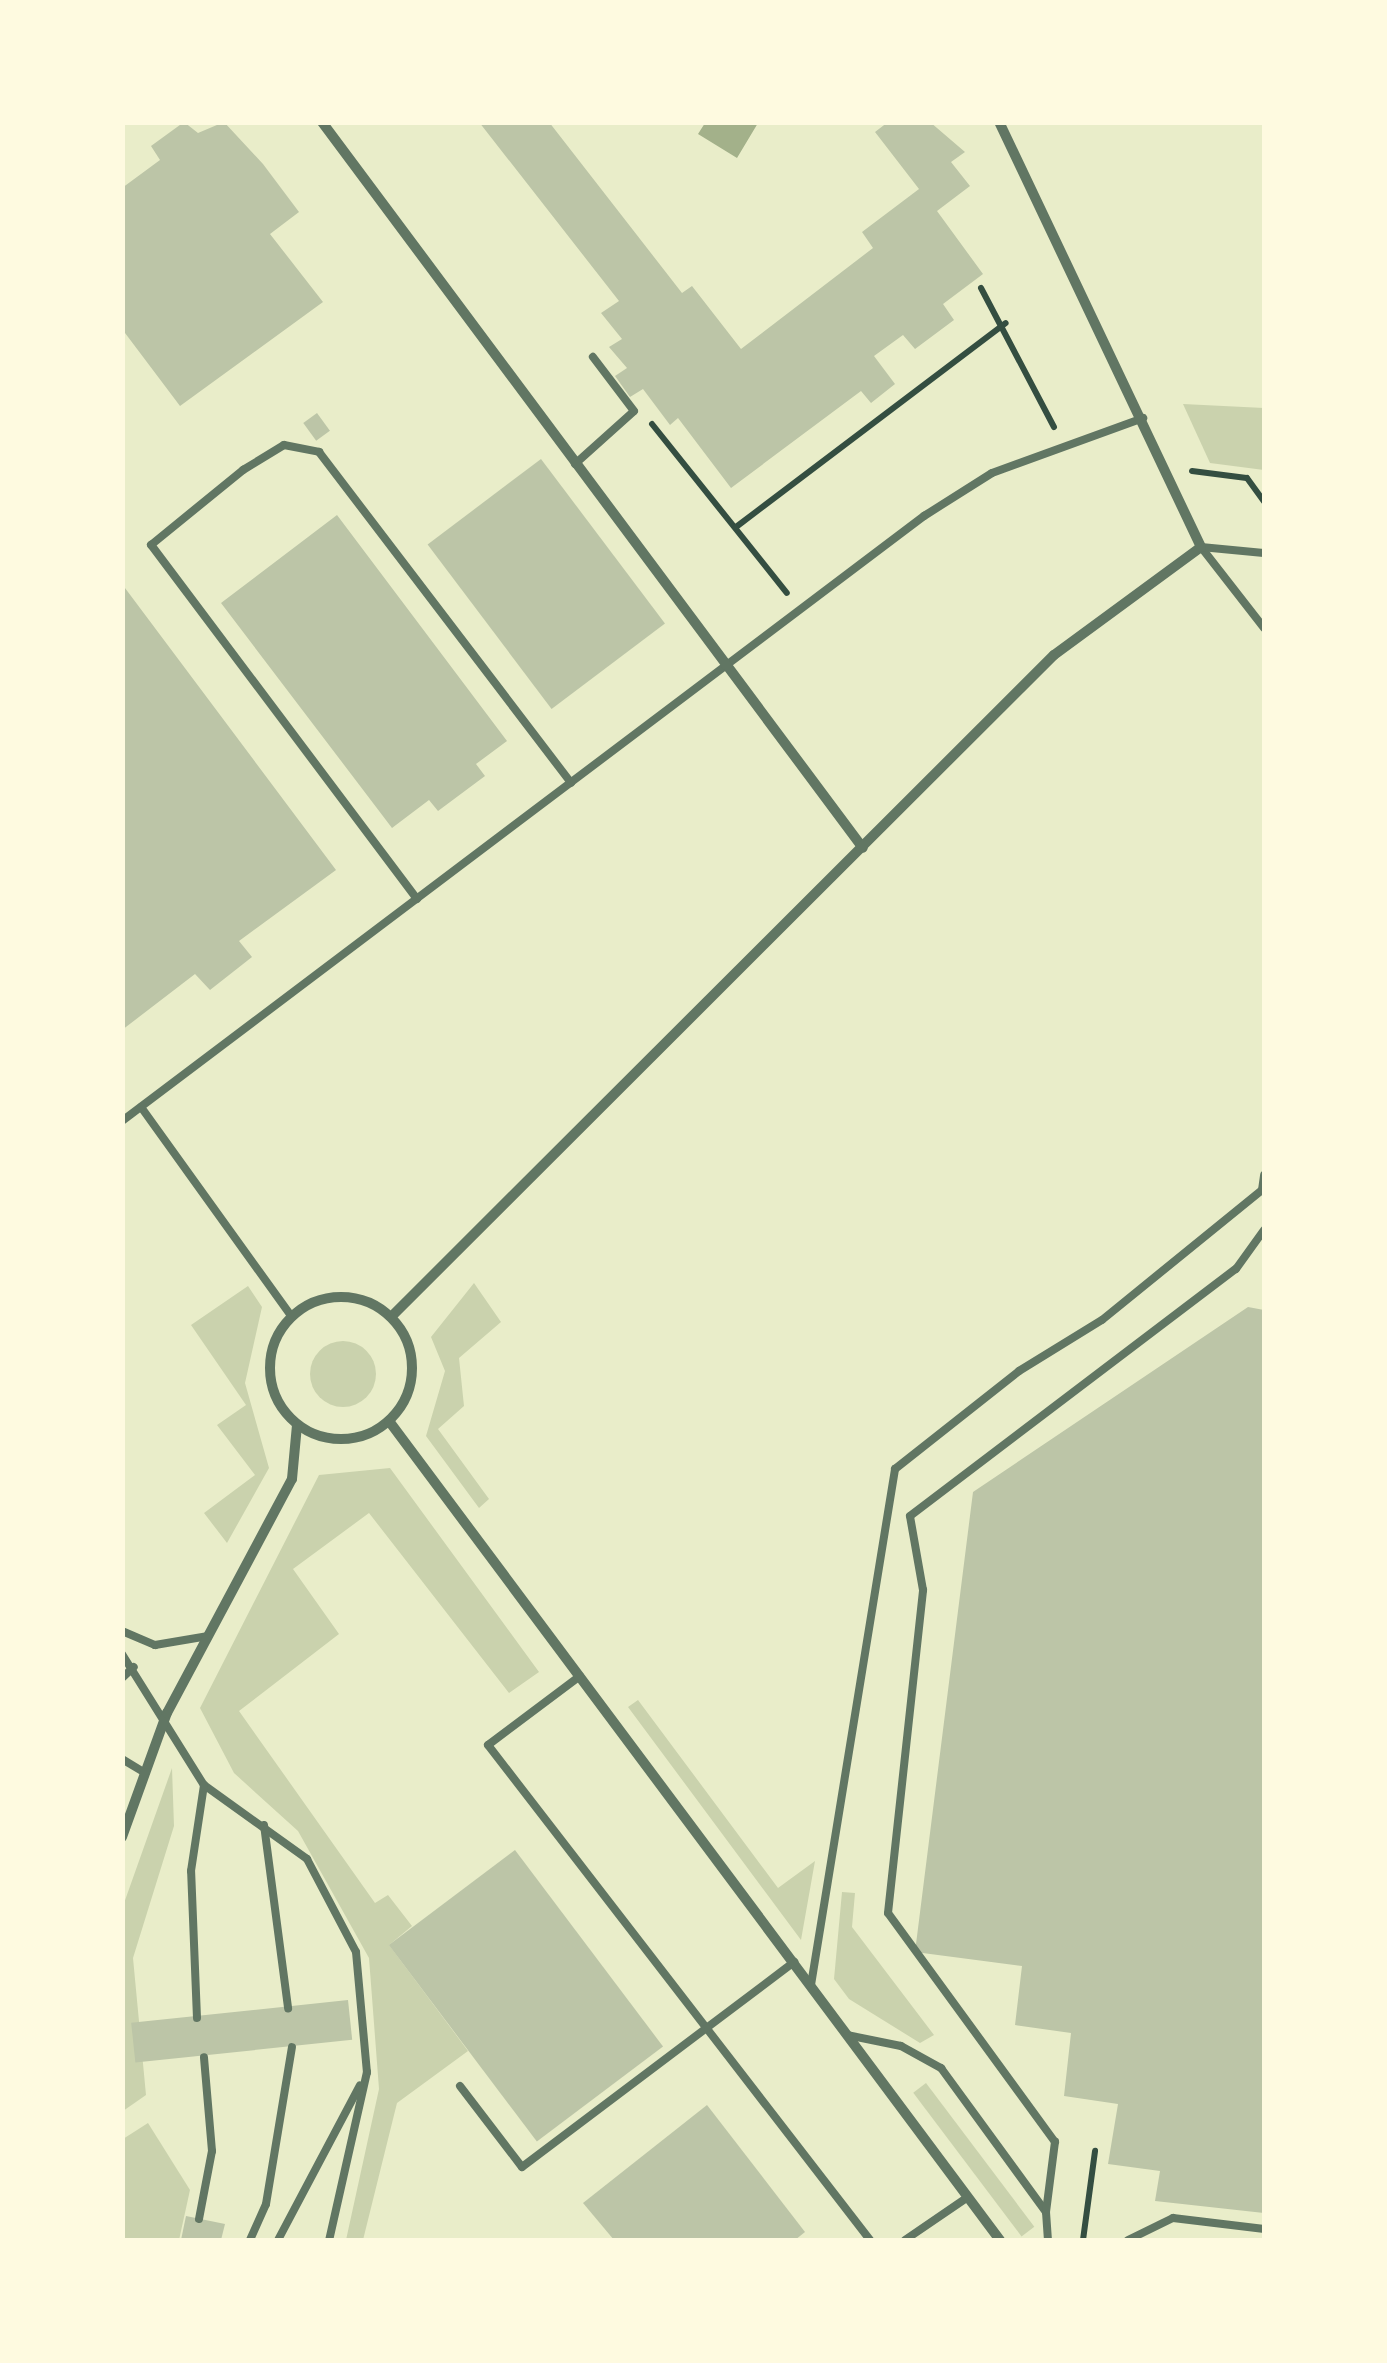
<!DOCTYPE html>
<html>
<head>
<meta charset="utf-8">
<style>
	body { margin:0 }
	#map { position:relative; width:1387px; height:2363px; overflow:hidden; background:#e9edc9; font-family:"IBM Plex Sans",sans-serif }
	div>[style] { position:absolute }
	.green>* { inset:0; background:#cad2ad; transform-origin:0 0 }
	.round { border-radius:50% }
	.water>* { inset:0; background:#a3b18a }
	.building>* { inset:0; background:#bcc5a7; transform-origin:0 0 }
	.path>* { height:6px; margin:-3px; padding:0 3px; transform-origin:3px; border-radius:3px; background:#344e41 }
	.service>* { height:8px; margin:-4px; padding:0 4px; transform-origin:4px; border-radius:4px; background:#617663 }
	.minor>* { height:10px; margin:-5px; padding:0 5px; transform-origin:5px; border-radius:5px; background:#617663 }
	.minor>.ring { margin:-5px; padding:0; box-sizing:content-box; background:none; border:10px solid #617663; border-radius:50% }
	span { translate:-50% -50%; white-space:nowrap; text-align:center; line-height:1.15; -webkit-text-stroke:10px #fefae0; paint-order:stroke }
	.frame { position:absolute; inset:0; border:125px solid #fefae0; pointer-events:none }
</style>
</head>
<body>
<div id="map">
	<div class="green">
		<i style="clip-path:polygon(1183px 404px,1264px 408px,1264px 470px,1210px 463px)"></i>
		<i style="clip-path:polygon(474px 1283px,501px 1322px,459px 1358px,464px 1406px,438px 1429px,489px 1499px,479px 1508px,426px 1436px,445px 1371px,431px 1337px)"></i>
		<i style="clip-path:polygon(248px 1286px,262px 1307px,245px 1383px,269px 1468px,227px 1543px,204px 1513px,255px 1475px,217px 1425px,246px 1405px,191px 1325px)"></i>
		<i class="round" style="left:310px;top:1341px;width:66px;height:66px"></i>
		<i style="clip-path:polygon(390px 1468px,539px 1672px,509px 1693px,369px 1513px,293px 1569px,339px 1634px,239px 1711px,375px 1903px,388px 1895px,412px 1926px,389px 1945px,468px 2051px,397px 2103px,363px 2240px,346px 2240px,379px 2089px,369px 1958px,298px 1831px,234px 1773px,200px 1708px,319px 1475px)"></i>
		<i style="clip-path:polygon(638px 1700px,778px 1888px,815px 1861px,801px 1940px,628px 1707px)"></i>
		<i style="clip-path:polygon(172px 1768px,174px 1826px,133px 1958px,146px 2095px,123px 2111px,123px 1906px)"></i>
		<i style="clip-path:polygon(842px 1892px,855px 1893px,852px 1927px,934px 2035px,920px 2043px,849px 1999px,834px 1979px)"></i>
		<i style="left:926px;top:2083px;width:180px;height:16px;rotate:53deg"></i>
		<i style="clip-path:polygon(148px 2123px,190px 2190px,179px 2240px,123px 2240px,123px 2139px)"></i>
	</div>
	<div class="water">
		<i style="clip-path:polygon(705px 123px,705px 122px,758px 123px,737px 158px,698px 134px)"></i>
	</div>
	<div class="building">
		<i style="clip-path:polygon(184px 122px,198px 133px,224px 122px,263px 164px,299px 212px,270px 234px,323px 302px,180px 406px,122px 329px,122px 188px,160px 160px,151px 146px)"></i>
		<i style="clip-path:polygon(479px 122px,549px 122px,682px 293px,692px 286px,741px 349px,873px 248px,862px 232px,919px 189px,875px 132px,888px 122px,930px 122px,965px 152px,951px 162px,970px 186px,937px 211px,983px 274px,943px 304px,954px 320px,915px 349px,903px 335px,874px 356px,895px 384px,871px 403px,861px 391px,731px 488px,678px 418px,670px 425px,643px 389px,630px 397px,615px 376px,627px 368px,609px 347px,622px 339px,601px 313px,619px 301px)"></i>
		<i style="left:317px;top:413px;width:22px;height:17px;rotate:54deg"></i>
		<i style="left:541px;top:459px;width:206px;height:142px;rotate:53deg"></i>
		<i style="clip-path:polygon(337px 515px,507px 741px,476px 764px,485px 776px,438px 811px,429px 800px,392px 828px,221px 603px)"></i>
		<i style="clip-path:polygon(122px 584px,336px 870px,239px 941px,252px 957px,210px 990px,195px 974px,122px 1030px)"></i>
		<i style="clip-path:polygon(1248px 1307px,1264px 1310px,1264px 2213px,1155px 2201px,1160px 2171px,1108px 2164px,1118px 2104px,1064px 2096px,1071px 2033px,1015px 2025px,1022px 1966px,915px 1952px,973px 1492px)"></i>
		<i style="left:515px;top:1850px;width:246px;height:158px;rotate:53deg"></i>
		<i style="left:348px;top:2000px;width:40px;height:218px;rotate:84deg"></i>
		<i style="clip-path:polygon(707px 2105px,805px 2232px,795px 2240px,614px 2240px,583px 2203px)"></i>
		<i style="clip-path:polygon(186px 2216px,225px 2224px,221px 2240px,181px 2240px)"></i>
	</div>
	<div class="path">
		<i style="left:981px;top:288px;width:157px;rotate:62.3deg"></i>
		<i style="left:652px;top:424px;width:216px;rotate:51.4deg"></i>
		<i style="left:1192px;top:471px;width:55px;rotate:7.3deg"></i>
		<i style="left:1247px;top:478px;width:29px;rotate:54deg"></i>
		<i style="left:736px;top:527px;width:338px;rotate:-37.1deg"></i>
		<i style="left:1083px;top:2240px;width:90px;rotate:-82.3deg"></i>
	</div>
	<div class="service">
		<i style="left:575px;top:464px;width:79px;rotate:-41.9deg"></i>
		<i style="left:634px;top:411px;width:68px;rotate:-127.2deg"></i>
		<i style="left:1201px;top:547px;width:103px;rotate:52.1deg"></i>
		<i style="left:1201px;top:547px;width:63px;rotate:5.4deg"></i>
		<i style="left:417px;top:899px;width:443px;rotate:-126.9deg"></i>
		<i style="left:151px;top:545px;width:119px;rotate:-39.2deg"></i>
		<i style="left:243px;top:470px;width:48px;rotate:-31.4deg"></i>
		<i style="left:284px;top:445px;width:36px;rotate:11deg"></i>
		<i style="left:319px;top:452px;width:416px;rotate:52.7deg"></i>
		<i style="left:141px;top:1107px;width:257px;rotate:54.3deg"></i>
		<i style="left:122px;top:1121px;width:1005px;rotate:-37.03deg"></i>
		<i style="left:924px;top:516px;width:80px;rotate:-32.3deg"></i>
		<i style="left:992px;top:473px;width:161px;rotate:-20deg"></i>
		<i style="left:122px;top:1631px;width:36px;rotate:23deg"></i>
		<i style="left:155px;top:1645px;width:54px;rotate:-9.6deg"></i>
		<i style="left:122px;top:1654px;width:155px;rotate:58deg"></i>
		<i style="left:204px;top:1785px;width:127px;rotate:35.7deg"></i>
		<i style="left:307px;top:1859px;width:105px;rotate:62.2deg"></i>
		<i style="left:356px;top:1952px;width:121px;rotate:84.8deg"></i>
		<i style="left:367px;top:2072px;width:172px;rotate:102.7deg"></i>
		<i style="left:580px;top:1676px;width:115px;rotate:143.1deg"></i>
		<i style="left:488px;top:1745px;width:625px;rotate:52.34deg"></i>
		<i style="left:122px;top:1678px;width:16px;rotate:-43deg"></i>
		<i style="left:122px;top:1759px;width:23px;rotate:31deg"></i>
		<i style="left:264px;top:1825px;width:185px;rotate:82.5deg"></i>
		<i style="left:811px;top:1985px;width:523px;rotate:-80.75deg"></i>
		<i style="left:895px;top:1469px;width:158px;rotate:-38.3deg"></i>
		<i style="left:1019px;top:1371px;width:97px;rotate:-31.6deg"></i>
		<i style="left:1102px;top:1320px;width:206px;rotate:-39.1deg"></i>
		<i style="left:1262px;top:1190px;width:15px;rotate:-82deg"></i>
		<i style="left:197px;top:2018px;width:147px;rotate:-92.3deg"></i>
		<i style="left:191px;top:1871px;width:87px;rotate:-81.4deg"></i>
		<i style="left:847px;top:2035px;width:55px;rotate:11.5deg"></i>
		<i style="left:901px;top:2046px;width:46px;rotate:28.8deg"></i>
		<i style="left:941px;top:2068px;width:178px;rotate:53.9deg"></i>
		<i style="left:1046px;top:2212px;width:28px;rotate:86deg"></i>
		<i style="left:460px;top:2086px;width:102px;rotate:52.6deg"></i>
		<i style="left:522px;top:2167px;width:341px;rotate:-37deg"></i>
		<i style="left:1046px;top:2212px;width:71px;rotate:-82.7deg"></i>
		<i style="left:1055px;top:2142px;width:283px;rotate:-126.1deg"></i>
		<i style="left:888px;top:1913px;width:325px;rotate:-83.8deg"></i>
		<i style="left:923px;top:1590px;width:75px;rotate:-100deg"></i>
		<i style="left:910px;top:1516px;width:409px;rotate:-37.2deg"></i>
		<i style="left:1236px;top:1269px;width:48px;rotate:-54.3deg"></i>
		<i style="left:199px;top:2219px;width:69px;rotate:-79.2deg"></i>
		<i style="left:212px;top:2151px;width:94px;rotate:-94.9deg"></i>
		<i style="left:250px;top:2240px;width:39px;rotate:-66deg"></i>
		<i style="left:266px;top:2204px;width:159px;rotate:-80.6deg"></i>
		<i style="left:278px;top:2240px;width:175px;rotate:-62.1deg"></i>
		<i style="left:905px;top:2240px;width:76px;rotate:-34.3deg"></i>
		<i style="left:1128px;top:2240px;width:50px;rotate:-26.1deg"></i>
		<i style="left:1173px;top:2218px;width:92px;rotate:6.9deg"></i>
	</div>
	<div class="minor">
		<i style="left:322px;top:122px;width:905px;rotate:53.31deg"></i>
		<i class="ring" style="left:270px;top:1297px;width:132px;height:132px"></i>
		<i style="left:391px;top:1317px;width:937px;rotate:-44.96deg"></i>
		<i style="left:1054px;top:655px;width:182px;rotate:-36.3deg"></i>
		<i style="left:1201px;top:547px;width:471px;rotate:-115.4deg"></i>
		<i style="left:389px;top:1421px;width:1022px;rotate:53.28deg"></i>
		<i style="left:122px;top:1837px;width:132px;rotate:-70.1deg"></i>
		<i style="left:167px;top:1713px;width:265px;rotate:-61.9deg"></i>
		<i style="left:292px;top:1479px;width:54px;rotate:-84.7deg"></i>
	</div>
	<div class="frame"></div>
</div>
</body>
</html>
